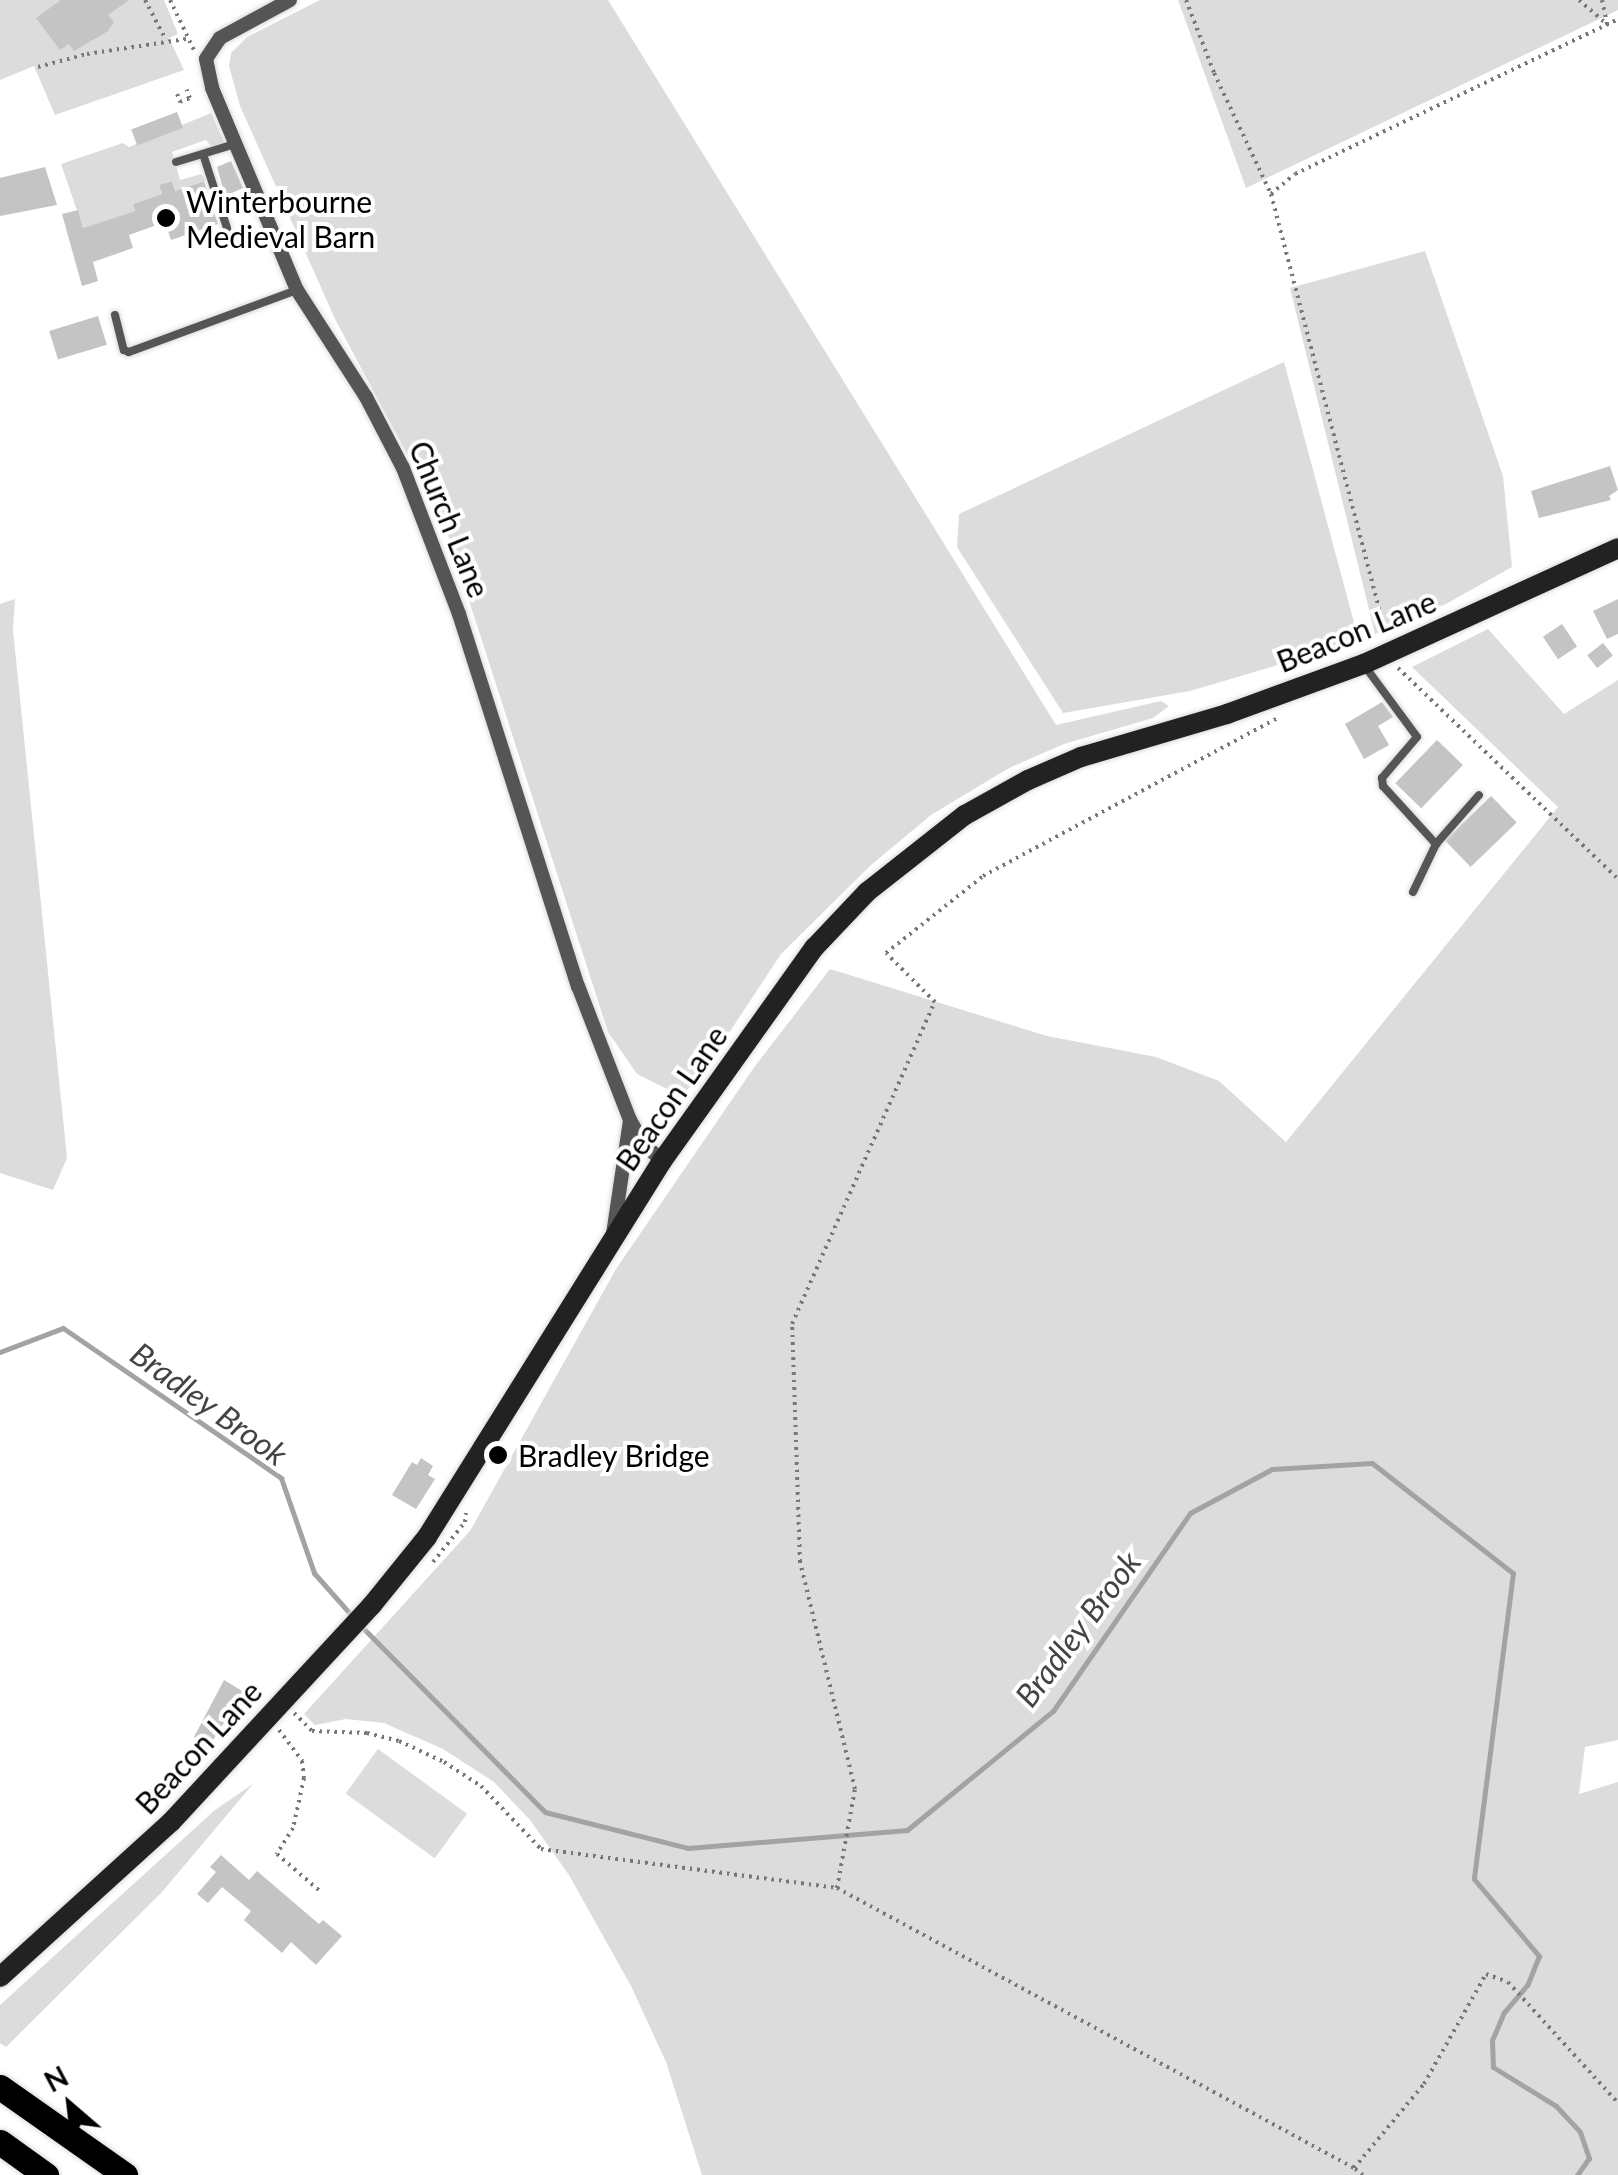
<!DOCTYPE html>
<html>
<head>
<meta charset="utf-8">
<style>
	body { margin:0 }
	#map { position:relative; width:1618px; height:2175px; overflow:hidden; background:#fff; font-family:Lato,sans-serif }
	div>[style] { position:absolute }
	.green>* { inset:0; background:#dcdcdc; transform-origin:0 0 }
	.stream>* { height:5px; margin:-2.5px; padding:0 2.5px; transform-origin:2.5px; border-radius:2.5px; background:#a3a3a3 }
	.building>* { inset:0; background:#c4c4c4; transform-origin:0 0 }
	.path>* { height:4px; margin-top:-2px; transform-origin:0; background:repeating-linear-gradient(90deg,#777 0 2.5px,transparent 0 7.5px) }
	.roads { filter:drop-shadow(0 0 2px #dbdbdb) drop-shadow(0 0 2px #dbdbdb) }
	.lane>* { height:8px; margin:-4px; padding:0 4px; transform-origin:4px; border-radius:4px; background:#555 }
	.street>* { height:14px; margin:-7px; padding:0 7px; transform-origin:7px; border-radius:7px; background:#555 }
	.secondary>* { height:20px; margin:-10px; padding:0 10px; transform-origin:10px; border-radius:10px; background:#222 }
	.highway>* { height:25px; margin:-12.5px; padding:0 12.5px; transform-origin:12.5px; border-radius:12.5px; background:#000 }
	.dots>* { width:28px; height:28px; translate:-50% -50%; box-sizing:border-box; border:5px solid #fff; border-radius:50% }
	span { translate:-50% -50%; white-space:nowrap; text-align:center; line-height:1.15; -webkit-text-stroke:8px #fff; paint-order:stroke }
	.poi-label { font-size:30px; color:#000 }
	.left { translate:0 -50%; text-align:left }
	.street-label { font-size:30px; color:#000 }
	.water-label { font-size:32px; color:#444; font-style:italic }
	.north { position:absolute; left:20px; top:2055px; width:100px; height:100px; -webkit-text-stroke:8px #fff; paint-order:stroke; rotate:332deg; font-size:28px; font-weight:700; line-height:40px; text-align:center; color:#000 }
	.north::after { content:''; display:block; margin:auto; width:35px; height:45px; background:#000; clip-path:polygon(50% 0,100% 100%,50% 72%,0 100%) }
</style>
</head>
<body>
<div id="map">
	<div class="green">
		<i style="clip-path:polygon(0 0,164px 0,178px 34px,169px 38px,184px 70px,55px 115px,34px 66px,0 80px)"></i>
		<i style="clip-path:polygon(320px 0,608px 0,1056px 725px,1161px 701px,1169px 706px,1153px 718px,1064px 744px,1009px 768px,931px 815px,871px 865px,781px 954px,700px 1077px,681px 1096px,637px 1074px,608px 1032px,444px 523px,336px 321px,240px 106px,229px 66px,231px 53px,247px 37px)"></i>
		<i style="clip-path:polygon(1178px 0,1618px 0,1618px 10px,1246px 188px)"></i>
		<i style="clip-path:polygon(211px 113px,225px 144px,212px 147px,206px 140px,172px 152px,180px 180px,201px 174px,206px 180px,175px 191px,172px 181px,159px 185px,162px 194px,133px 204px,135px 211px,83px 228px,61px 164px,123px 143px,129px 147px)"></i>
		<i style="clip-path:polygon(1425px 251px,1503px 476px,1512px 567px,1446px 604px,1375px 634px,1290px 288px)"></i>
		<i style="clip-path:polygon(1284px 362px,1359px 641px,1190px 691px,1063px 713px,957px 547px,959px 514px)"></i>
		<i style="clip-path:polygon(15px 599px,13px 630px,67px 1158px,53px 1190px,0 1173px,0 604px)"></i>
		<i style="clip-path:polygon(1488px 629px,1564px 714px,1618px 680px,1618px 1740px,1585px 1747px,1579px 1794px,1618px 1782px,1618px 2175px,702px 2175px,666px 2062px,631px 1986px,569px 1875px,530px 1820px,494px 1782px,443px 1749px,384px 1723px,346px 1719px,315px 1725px,304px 1714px,470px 1531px,616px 1269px,755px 1066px,830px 969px,1047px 1036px,1156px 1057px,1219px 1081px,1286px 1142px,1558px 807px,1412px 667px)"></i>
		<i style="left:378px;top:1749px;width:110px;height:55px;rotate:36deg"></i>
		<i style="clip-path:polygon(253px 1784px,162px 1892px,6px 2047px,0 2043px,0 2005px,215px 1810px)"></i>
	</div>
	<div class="stream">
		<i style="left:0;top:1352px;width:67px;rotate:-20.9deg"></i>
		<i style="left:63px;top:1328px;width:265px;rotate:34.5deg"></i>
		<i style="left:281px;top:1478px;width:101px;rotate:70.8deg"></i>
		<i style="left:314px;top:1573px;width:59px;rotate:48.4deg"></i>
		<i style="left:360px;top:1625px;width:263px;rotate:45.3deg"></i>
		<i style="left:545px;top:1812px;width:147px;rotate:14.1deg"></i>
		<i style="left:688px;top:1848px;width:220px;rotate:-4.7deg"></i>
		<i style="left:907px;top:1830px;width:188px;rotate:-39.2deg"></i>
		<i style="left:1053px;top:1711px;width:241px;rotate:-55.3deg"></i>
		<i style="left:1190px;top:1513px;width:93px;rotate:-28.2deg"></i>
		<i style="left:1272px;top:1469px;width:100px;rotate:-3.4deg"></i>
		<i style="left:1372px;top:1463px;width:179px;rotate:38deg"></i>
		<i style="left:1513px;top:1573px;width:308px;rotate:97.3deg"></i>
		<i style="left:1474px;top:1879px;width:101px;rotate:49.8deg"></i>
		<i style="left:1539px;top:1956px;width:31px;rotate:112deg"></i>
		<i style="left:1527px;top:1985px;width:35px;rotate:130deg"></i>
		<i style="left:1504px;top:2012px;width:30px;rotate:113deg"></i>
		<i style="left:1492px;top:2040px;width:27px;rotate:88deg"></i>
		<i style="left:1493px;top:2067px;width:74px;rotate:31.8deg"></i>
		<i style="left:1556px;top:2106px;width:35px;rotate:47deg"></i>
		<i style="left:1580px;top:2132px;width:28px;rotate:71deg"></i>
		<i style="left:1589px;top:2158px;width:21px;rotate:125deg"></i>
	</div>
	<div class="building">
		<i style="clip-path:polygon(61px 0,129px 0,108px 15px,114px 22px,108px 31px,74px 51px,69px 44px,60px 50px,36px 18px)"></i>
		<i style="left:177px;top:112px;width:17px;height:49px;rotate:69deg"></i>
		<i style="clip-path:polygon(231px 161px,243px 188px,225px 196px,217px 167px)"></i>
		<i style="clip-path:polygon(45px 167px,57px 205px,0 216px,0 178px)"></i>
		<i style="clip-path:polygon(172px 181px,175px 191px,204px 181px,218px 224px,171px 240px,165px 222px,129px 235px,133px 248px,93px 262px,98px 281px,82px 286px,62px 214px,78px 210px,83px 228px,135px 211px,133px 204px,162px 194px,159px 185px)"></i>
		<i style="left:98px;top:316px;width:30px;height:51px;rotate:73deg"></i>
		<i style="clip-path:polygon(1610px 466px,1618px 490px,1609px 496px,1611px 500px,1539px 518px,1531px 491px)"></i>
		<i style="clip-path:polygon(1618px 599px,1618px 634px,1607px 639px,1593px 611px)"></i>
		<i style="left:1562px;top:624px;width:27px;height:23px;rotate:56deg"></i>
		<i style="left:1603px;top:643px;width:16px;height:20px;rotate:52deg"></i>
		<i style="clip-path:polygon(1382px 702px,1393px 717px,1378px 726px,1389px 745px,1364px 759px,1345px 724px)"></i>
		<i style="left:1437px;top:740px;width:36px;height:60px;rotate:44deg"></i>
		<i style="left:1491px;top:796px;width:37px;height:64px;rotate:46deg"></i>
		<i style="clip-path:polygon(421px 1458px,433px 1466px,428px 1475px,435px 1479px,416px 1509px,392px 1495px,412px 1462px,417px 1465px)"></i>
		<i style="clip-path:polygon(224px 1680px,244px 1692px,211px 1743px,194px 1737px)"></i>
		<i style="clip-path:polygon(221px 1855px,249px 1880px,257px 1871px,319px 1924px,323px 1920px,342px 1936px,316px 1965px,291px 1942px,282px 1953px,244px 1920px,251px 1911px,222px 1887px,208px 1903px,197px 1894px,216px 1872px,210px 1867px)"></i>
	</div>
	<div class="path">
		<i style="left:145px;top:0;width:45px;rotate:62.3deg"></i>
		<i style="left:170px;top:0;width:55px;rotate:64.4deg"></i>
		<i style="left:1186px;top:0;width:78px;rotate:69deg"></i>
		<i style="left:1214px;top:73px;width:134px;rotate:64.8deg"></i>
		<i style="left:1271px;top:194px;width:457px;rotate:75.4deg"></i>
		<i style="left:1579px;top:0;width:37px;rotate:41deg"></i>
		<i style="left:1602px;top:0;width:25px;rotate:78deg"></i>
		<i style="left:38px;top:67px;width:51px;rotate:-14.9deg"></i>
		<i style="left:87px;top:54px;width:100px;rotate:-8.6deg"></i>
		<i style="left:177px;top:94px;width:9px;rotate:69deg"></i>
		<i style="left:180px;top:102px;width:11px;rotate:-22deg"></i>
		<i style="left:190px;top:98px;width:9px;rotate:-111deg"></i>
		<i style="left:1271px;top:194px;width:31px;rotate:-40deg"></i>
		<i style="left:1295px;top:174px;width:358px;rotate:-25.6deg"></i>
		<i style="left:1398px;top:668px;width:305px;rotate:43.8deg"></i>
		<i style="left:433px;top:1562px;width:51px;rotate:-51.3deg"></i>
		<i style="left:465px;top:1522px;width:9px;rotate:-84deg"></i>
		<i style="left:294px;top:1713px;width:25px;rotate:45deg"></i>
		<i style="left:312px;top:1731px;width:55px;rotate:2.1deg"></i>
		<i style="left:367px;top:1733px;width:33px;rotate:14deg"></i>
		<i style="left:399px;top:1741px;width:50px;rotate:25deg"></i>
		<i style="left:444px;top:1762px;width:44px;rotate:33deg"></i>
		<i style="left:481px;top:1786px;width:87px;rotate:46.4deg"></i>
		<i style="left:541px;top:1849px;width:299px;rotate:7.5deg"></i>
		<i style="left:837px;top:1888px;width:588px;rotate:28.44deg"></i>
		<i style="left:279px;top:1730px;width:39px;rotate:53deg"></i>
		<i style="left:302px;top:1761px;width:17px;rotate:83deg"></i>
		<i style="left:304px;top:1778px;width:51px;rotate:102.4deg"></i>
		<i style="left:293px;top:1828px;width:31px;rotate:122deg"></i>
		<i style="left:277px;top:1854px;width:58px;rotate:40.8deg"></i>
		<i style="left:837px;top:1888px;width:101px;rotate:-79.7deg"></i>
		<i style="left:855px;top:1789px;width:234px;rotate:-103.6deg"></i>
		<i style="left:800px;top:1562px;width:238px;rotate:-91.9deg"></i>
		<i style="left:792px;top:1324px;width:352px;rotate:-66.1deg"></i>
		<i style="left:935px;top:1002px;width:69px;rotate:-135deg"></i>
		<i style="left:886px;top:953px;width:124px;rotate:-38.4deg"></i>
		<i style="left:983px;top:876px;width:335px;rotate:-28.2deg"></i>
		<i style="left:1363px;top:2175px;width:11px;rotate:-142deg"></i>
		<i style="left:1354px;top:2168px;width:109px;rotate:-50.2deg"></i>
		<i style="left:1424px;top:2084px;width:126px;rotate:-60.6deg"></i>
		<i style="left:1486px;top:1974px;width:23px;rotate:20deg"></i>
		<i style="left:1508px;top:1982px;width:164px;rotate:47.7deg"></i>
	</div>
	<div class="roads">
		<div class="lane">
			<i style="left:203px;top:154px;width:78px;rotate:72deg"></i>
			<i style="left:176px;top:162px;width:62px;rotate:-17deg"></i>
			<i style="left:115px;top:315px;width:36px;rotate:76deg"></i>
			<i style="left:124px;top:350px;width:5px;rotate:22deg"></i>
			<i style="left:129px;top:352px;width:179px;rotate:-20.3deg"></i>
			<i style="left:1364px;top:665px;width:89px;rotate:53.6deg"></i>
			<i style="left:1417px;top:737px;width:54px;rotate:130.5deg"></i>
			<i style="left:1382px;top:778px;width:8px;rotate:83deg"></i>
			<i style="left:1383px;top:786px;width:79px;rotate:47.6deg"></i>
			<i style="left:1413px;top:892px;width:53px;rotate:-64.4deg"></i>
			<i style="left:1436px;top:844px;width:65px;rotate:-48.7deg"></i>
		</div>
		<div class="street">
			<i style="left:290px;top:0;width:80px;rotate:151.5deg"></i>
			<i style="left:220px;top:38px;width:25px;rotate:124deg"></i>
			<i style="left:206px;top:59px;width:30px;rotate:78deg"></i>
			<i style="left:212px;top:88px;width:219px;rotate:67.2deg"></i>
			<i style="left:297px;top:290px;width:127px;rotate:57.2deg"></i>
			<i style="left:366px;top:397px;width:80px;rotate:62.5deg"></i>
			<i style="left:403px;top:468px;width:156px;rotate:69deg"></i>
			<i style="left:459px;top:614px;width:391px;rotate:72.3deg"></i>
			<i style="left:578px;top:986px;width:144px;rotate:68.8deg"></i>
			<i style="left:630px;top:1120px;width:28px;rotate:60deg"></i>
			<i style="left:644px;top:1144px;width:25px;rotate:43deg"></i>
			<i style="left:613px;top:1234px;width:115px;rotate:-81.5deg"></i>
		</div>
		<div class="secondary">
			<i style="left:0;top:1977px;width:231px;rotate:-42.2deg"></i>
			<i style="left:171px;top:1822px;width:296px;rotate:-47.2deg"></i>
			<i style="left:372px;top:1605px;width:87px;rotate:-51deg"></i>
			<i style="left:427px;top:1537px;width:443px;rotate:-58deg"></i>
			<i style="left:662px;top:1161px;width:262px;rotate:-54.5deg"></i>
			<i style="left:814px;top:948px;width:77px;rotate:-46.6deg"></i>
			<i style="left:867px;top:892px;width:125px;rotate:-38.2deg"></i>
			<i style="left:965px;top:815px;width:72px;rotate:-29.1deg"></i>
			<i style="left:1028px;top:780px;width:58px;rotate:-23.5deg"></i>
			<i style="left:1081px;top:757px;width:152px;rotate:-16.4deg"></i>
			<i style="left:1227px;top:714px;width:146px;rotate:-20.1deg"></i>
			<i style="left:1364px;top:664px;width:279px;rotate:-24.5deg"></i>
		</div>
		<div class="highway">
			<i style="left:0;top:2087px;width:153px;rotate:35.1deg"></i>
			<i style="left:0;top:2142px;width:57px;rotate:35.7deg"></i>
		</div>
	</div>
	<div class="dots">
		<i style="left:166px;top:218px;background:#000"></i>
		<i style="left:498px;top:1455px;background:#000"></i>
	</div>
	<div class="poi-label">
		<span class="left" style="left:186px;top:218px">Winterbourne<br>Medieval Barn</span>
		<span class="left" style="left:518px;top:1455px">Bradley Bridge</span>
	</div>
	<div class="street-label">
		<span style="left:450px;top:519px;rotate:68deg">Church Lane</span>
		<span style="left:1356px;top:631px;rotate:-22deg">Beacon Lane</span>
		<span style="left:671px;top:1098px;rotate:-55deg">Beacon Lane</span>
		<span style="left:198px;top:1747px;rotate:-47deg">Beacon Lane</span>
	</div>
	<div class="water-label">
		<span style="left:209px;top:1404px;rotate:36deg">Bradley Brook</span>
		<span style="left:1078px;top:1629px;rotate:-53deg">Bradley Brook</span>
	</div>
	<div class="north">N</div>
</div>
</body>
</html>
